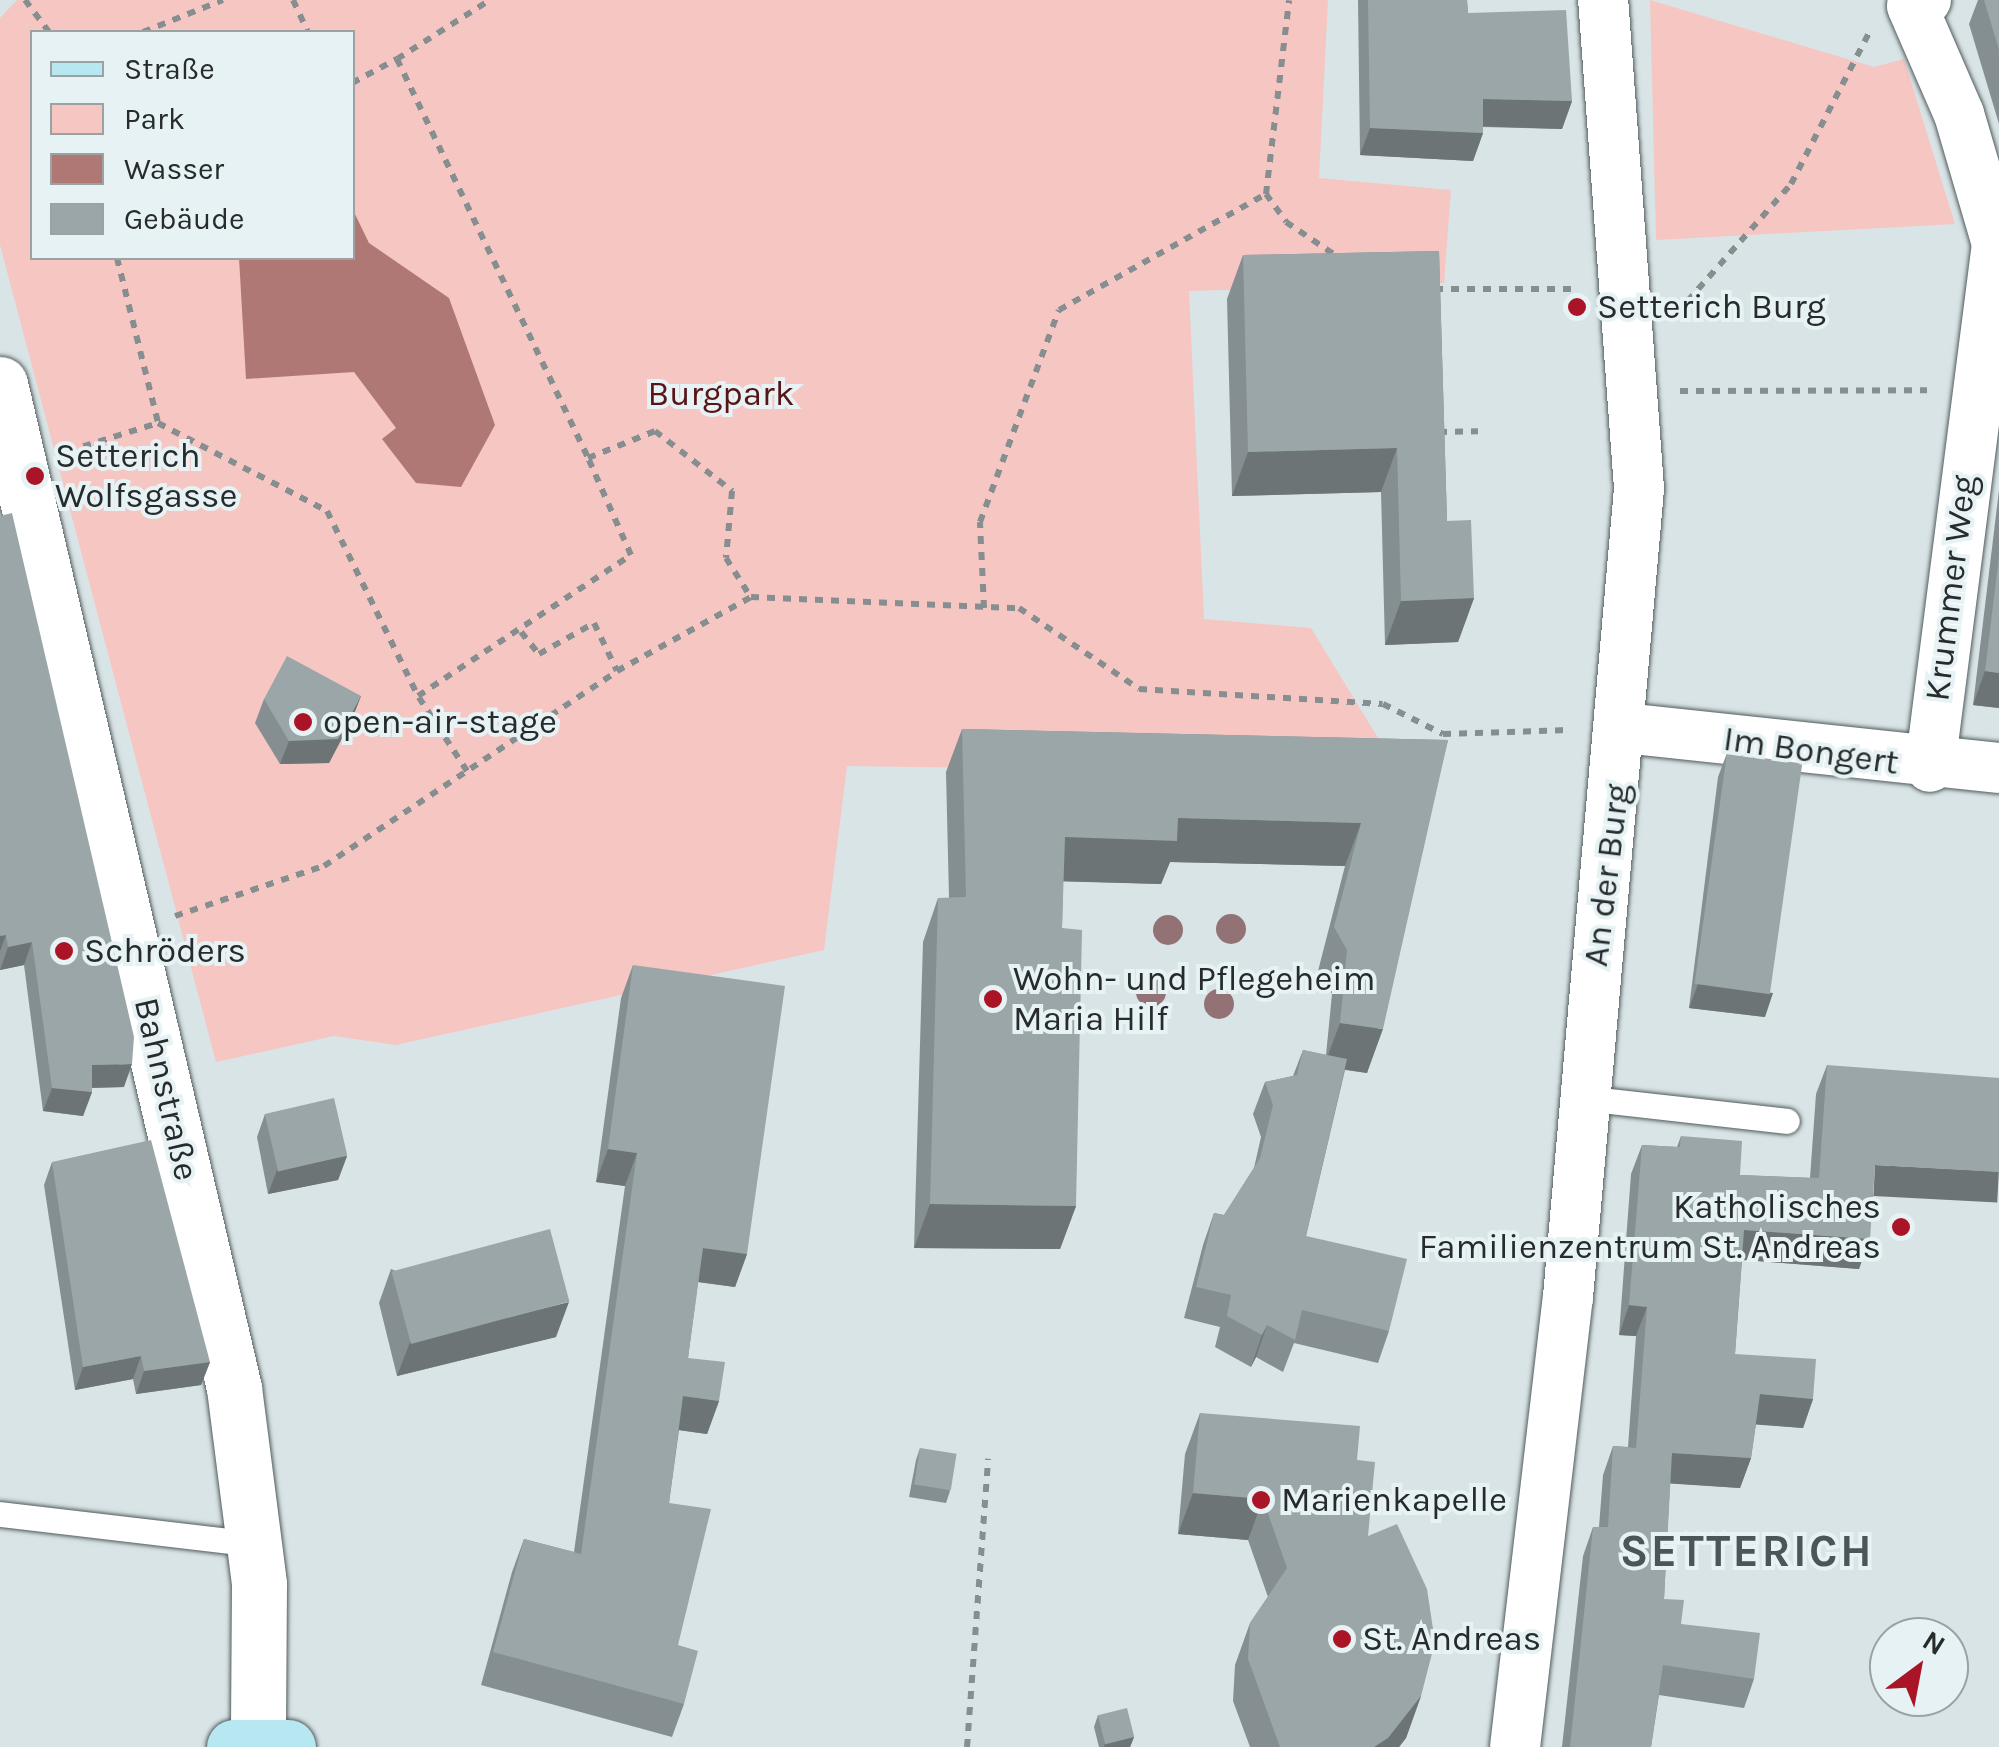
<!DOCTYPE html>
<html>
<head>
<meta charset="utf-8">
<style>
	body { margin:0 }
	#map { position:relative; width:1999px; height:1747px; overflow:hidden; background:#d9e4e7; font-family:Karla,sans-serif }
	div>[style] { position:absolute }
	.green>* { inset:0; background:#f6c6c3 }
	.water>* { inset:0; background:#af7875 }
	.path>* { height:6px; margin-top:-3px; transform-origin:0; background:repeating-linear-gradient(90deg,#868e90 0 8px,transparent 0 16px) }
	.roads { filter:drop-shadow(0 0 2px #525c5e) drop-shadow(0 0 2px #525c5e) }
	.service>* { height:25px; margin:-12.5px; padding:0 12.5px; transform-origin:12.5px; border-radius:12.5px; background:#fff }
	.minor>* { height:50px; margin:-25px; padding:0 25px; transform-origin:25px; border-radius:25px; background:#fff }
	.tertiary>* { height:55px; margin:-27.5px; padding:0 27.5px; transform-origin:27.5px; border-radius:27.5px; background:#fff }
	.secondary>* { height:55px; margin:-27.5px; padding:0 27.5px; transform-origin:27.5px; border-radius:27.5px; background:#b7e8f1 }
	.trees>* { width:30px; height:30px; margin:-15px; border-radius:50%; background:#927275 }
	.wall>* { inset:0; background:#858f91 }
	.shaded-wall>* { inset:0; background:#6c7476; transform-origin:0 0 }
	.building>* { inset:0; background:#9ba6a9; transform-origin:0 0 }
	.dots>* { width:28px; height:28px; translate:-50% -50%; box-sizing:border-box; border:5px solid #e6f2f4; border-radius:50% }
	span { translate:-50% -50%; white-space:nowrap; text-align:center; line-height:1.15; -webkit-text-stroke:8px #e6f2f4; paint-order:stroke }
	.poi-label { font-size:35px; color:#272b2c }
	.left { translate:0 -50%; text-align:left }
	.right { translate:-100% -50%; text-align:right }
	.park-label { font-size:35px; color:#581417 }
	.street-label { font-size:35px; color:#272b2c }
	.district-label { font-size:45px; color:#4c5558; font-weight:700; letter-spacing:2.5px }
	.legend { position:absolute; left:30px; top:30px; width:325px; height:230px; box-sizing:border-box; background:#e6f2f4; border:2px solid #9aa2a4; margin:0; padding:12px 18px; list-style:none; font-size:30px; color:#272b2c }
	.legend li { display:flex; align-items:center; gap:20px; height:50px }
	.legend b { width:50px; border:2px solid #9aa2a4 }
	.north { position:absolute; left:1869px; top:1617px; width:100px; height:100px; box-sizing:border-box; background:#e6f2f4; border:2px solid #9aa2a4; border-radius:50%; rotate:32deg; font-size:28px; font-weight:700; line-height:40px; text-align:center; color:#272b2c }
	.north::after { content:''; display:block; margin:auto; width:35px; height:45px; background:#aa1427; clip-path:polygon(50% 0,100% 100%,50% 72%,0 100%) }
</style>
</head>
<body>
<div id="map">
	<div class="green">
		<i style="clip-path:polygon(evenodd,17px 0,1328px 0,1319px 178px,1451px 190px,1444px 283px,1189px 291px,1204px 619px,1311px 628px,1400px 774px,847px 766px,824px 950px,396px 1045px,334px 1036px,216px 1062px,0 245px,0 18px,17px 0,32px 32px,352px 32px,352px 258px,32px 258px,32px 32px)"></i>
		<i style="clip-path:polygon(1650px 0,1874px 67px,1904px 59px,1955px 224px,1656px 240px)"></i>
	</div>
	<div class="water">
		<i style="clip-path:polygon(353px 210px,369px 243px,449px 298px,495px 425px,461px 487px,416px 483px,382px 439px,396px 428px,354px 372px,246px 379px,239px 258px,352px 258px)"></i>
	</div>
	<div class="path">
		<i style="left:25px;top:0;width:40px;rotate:53deg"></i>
		<i style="left:293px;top:0;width:35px;rotate:65deg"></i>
		<i style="left:143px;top:32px;width:86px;rotate:-21.8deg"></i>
		<i style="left:397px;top:59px;width:110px;rotate:-32.4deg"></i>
		<i style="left:352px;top:83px;width:51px;rotate:-28.1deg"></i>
		<i style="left:397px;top:59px;width:442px;rotate:64.4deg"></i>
		<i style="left:1266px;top:194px;width:34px;rotate:54deg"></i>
		<i style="left:1286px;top:222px;width:59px;rotate:34deg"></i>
		<i style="left:117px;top:258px;width:170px;rotate:76deg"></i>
		<i style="left:158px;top:423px;width:191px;rotate:27.5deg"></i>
		<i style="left:327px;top:511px;width:206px;rotate:63.8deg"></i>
		<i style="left:1435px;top:289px;width:142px"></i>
		<i style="left:1677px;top:313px;width:172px;rotate:-48.5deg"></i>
		<i style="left:1791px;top:184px;width:170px;rotate:-62.7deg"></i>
		<i style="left:1680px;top:391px;width:247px;rotate:-0.2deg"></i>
		<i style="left:1439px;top:432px;width:39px;rotate:-1deg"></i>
		<i style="left:68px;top:451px;width:94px;rotate:-17.3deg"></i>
		<i style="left:984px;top:608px;width:86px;rotate:-92.7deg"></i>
		<i style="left:980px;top:522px;width:226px;rotate:-69.6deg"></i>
		<i style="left:1059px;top:310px;width:237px;rotate:-29.3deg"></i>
		<i style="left:1266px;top:194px;width:195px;rotate:-83.2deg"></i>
		<i style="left:521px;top:632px;width:28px;rotate:51deg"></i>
		<i style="left:539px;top:654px;width:63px;rotate:-29.4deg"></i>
		<i style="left:594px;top:623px;width:53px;rotate:64.4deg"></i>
		<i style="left:467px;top:771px;width:90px;rotate:-123.2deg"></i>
		<i style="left:418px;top:696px;width:255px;rotate:-33.5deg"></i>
		<i style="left:631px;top:555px;width:106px;rotate:-113.9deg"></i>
		<i style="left:588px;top:458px;width:72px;rotate:-21.9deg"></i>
		<i style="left:655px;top:431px;width:98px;rotate:37.9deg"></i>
		<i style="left:732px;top:491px;width:67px;rotate:95.1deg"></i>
		<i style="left:726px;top:558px;width:45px;rotate:57.7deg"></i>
		<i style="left:175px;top:916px;width:157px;rotate:-18.6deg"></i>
		<i style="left:324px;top:866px;width:352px;rotate:-33.6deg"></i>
		<i style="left:617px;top:671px;width:153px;rotate:-28.9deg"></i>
		<i style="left:751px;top:597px;width:268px;rotate:2.4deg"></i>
		<i style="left:1019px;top:608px;width:145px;rotate:34deg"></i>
		<i style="left:1139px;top:689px;width:244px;rotate:3.5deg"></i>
		<i style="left:1383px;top:704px;width:67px;rotate:26.6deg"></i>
		<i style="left:1443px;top:734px;width:125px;rotate:-1.8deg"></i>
		<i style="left:967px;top:1747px;width:289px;rotate:-85.8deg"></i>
	</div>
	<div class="roads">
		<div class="service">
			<i style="left:1583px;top:1098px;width:205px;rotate:6.4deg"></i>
			<i style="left:0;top:1514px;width:256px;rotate:6.7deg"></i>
		</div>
		<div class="minor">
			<i style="left:1926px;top:0;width:15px;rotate:157deg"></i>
			<i style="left:1912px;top:6px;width:118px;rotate:66.5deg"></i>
			<i style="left:1959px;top:114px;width:135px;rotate:73.7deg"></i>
			<i style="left:1997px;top:244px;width:527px;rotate:97.3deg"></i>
			<i style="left:1624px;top:728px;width:377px;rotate:6.1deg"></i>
			<i style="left:1515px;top:1747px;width:453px;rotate:-83.3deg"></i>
			<i style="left:1568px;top:1297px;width:812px;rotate:-84.98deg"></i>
			<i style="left:1639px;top:488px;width:489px;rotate:-94.2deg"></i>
		</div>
		<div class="tertiary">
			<i style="left:0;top:384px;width:1031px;rotate:76.88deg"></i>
			<i style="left:234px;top:1388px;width:198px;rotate:82.7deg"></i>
			<i style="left:259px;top:1584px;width:160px;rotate:90.4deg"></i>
		</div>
		<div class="secondary">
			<i style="left:234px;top:1747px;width:54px"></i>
		</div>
	</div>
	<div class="trees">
		<i style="left:1231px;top:929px"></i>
		<i style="left:1168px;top:930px"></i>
		<i style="left:1151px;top:992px"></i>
		<i style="left:1219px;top:1004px"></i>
	</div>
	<div class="wall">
		<i style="clip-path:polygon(1358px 0,1467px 0,1468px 13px,1572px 101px,1562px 129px,1483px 127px,1483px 133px,1473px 161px,1360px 155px)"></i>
		<i style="clip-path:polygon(1978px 0,1999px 0,1999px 124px,1969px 24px)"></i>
		<i style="clip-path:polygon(1439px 251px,1447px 521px,1474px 598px,1458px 642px,1385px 645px,1381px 492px,1232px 496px,1227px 299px,1243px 255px)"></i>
		<i style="clip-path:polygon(1999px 490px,1999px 708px,1973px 705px)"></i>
		<i style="clip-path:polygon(0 516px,124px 1087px,92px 1088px,92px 1092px,83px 1116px,43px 1111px,24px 965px,0 970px)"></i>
		<i style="clip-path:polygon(361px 696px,352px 719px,329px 763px,280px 764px,255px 723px,264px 699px)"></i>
		<i style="clip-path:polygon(962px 729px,1448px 740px,1367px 1073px,1345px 1070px,1306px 1236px,1389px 1331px,1378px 1363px,1294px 1343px,1283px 1372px,1256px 1357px,1251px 1367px,1215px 1347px,1220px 1327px,1184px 1318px,1203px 1245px,1214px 1213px,1224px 1215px,1254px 1168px,1261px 1137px,1253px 1114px,1265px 1082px,1293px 1076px,1303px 1050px,1326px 1055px,1332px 994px,1318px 971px,1345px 866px,1170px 862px,1161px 884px,1063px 881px,1062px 928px,1076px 1206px,1060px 1249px,914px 1248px,923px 942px,938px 898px,949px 898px,946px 772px)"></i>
		<i style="clip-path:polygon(1727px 753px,1765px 1017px,1689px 1008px,1718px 777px)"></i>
		<i style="clip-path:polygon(633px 965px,747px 1254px,735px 1287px,698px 1282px,688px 1358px,719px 1401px,707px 1434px,679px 1430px,669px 1503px,678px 1645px,684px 1704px,672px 1737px,481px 1685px,512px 1572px,524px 1539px,574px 1552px,625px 1186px,596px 1182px,621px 998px)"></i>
		<i style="clip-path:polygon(1827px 1065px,1873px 1195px,1859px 1269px,1742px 1260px,1735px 1354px,1813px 1399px,1803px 1428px,1756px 1424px,1751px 1458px,1740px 1488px,1670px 1483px,1664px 1599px,1681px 1624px,1754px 1679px,1744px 1708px,1659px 1695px,1651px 1747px,1562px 1747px,1583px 1556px,1593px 1527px,1599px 1527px,1603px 1475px,1613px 1446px,1628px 1447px,1636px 1336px,1619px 1335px,1631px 1174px,1642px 1145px,1677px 1147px,1681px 1136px,1740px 1175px,1810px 1178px,1816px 1094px)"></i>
		<i style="clip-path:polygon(265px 1114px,347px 1156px,338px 1180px,268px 1194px,257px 1137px)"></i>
		<i style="clip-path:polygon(52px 1162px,210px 1362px,201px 1385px,136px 1394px,133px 1379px,75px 1390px,44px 1185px)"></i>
		<i style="clip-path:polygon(391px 1269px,556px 1337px,397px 1376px,379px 1303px)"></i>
		<i style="clip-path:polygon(1200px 1413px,1357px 1460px,1368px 1536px,1421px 1696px,1406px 1738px,1399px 1747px,1250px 1747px,1233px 1701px,1235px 1665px,1250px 1623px,1268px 1597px,1248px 1540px,1178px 1534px,1185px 1454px)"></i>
		<i style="clip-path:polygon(920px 1448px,950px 1491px,946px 1503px,909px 1497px,916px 1460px)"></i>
		<i style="clip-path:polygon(1098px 1715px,1134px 1737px,1130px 1747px,1099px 1747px,1094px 1727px)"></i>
	</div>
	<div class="shaded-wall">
		<i style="clip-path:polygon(1483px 99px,1572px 101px,1562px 129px,1473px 126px)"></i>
		<i style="clip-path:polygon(1370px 128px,1483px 133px,1473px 161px,1360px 155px)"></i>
		<i style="clip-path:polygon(1397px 448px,1381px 492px,1232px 496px,1248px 452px)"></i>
		<i style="clip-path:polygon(1474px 598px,1458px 642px,1385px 645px,1401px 601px)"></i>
		<i style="clip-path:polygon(1985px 671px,1999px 673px,1999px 708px,1973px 705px)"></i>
		<i style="clip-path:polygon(361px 696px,352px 719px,329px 763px,280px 764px,289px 741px)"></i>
		<i style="clip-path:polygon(1178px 818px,1361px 823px,1345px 866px,1170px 862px,1161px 884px,1049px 881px,1065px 837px)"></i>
		<i style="clip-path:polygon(6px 935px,0 951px,0 936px)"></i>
		<i style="clip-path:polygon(32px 942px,24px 965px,0 970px,8px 947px)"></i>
		<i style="clip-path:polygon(1698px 984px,1773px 993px,1765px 1017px,1689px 1008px)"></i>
		<i style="clip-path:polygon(1340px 1023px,1383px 1029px,1367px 1073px,1324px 1066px)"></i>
		<i style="clip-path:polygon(132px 1064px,124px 1087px,83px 1088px,92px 1065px)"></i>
		<i style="clip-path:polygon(52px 1088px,92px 1092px,83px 1116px,43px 1111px)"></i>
		<i style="clip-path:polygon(608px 1149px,637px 1153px,625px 1186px,596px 1182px)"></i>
		<i style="clip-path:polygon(347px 1156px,338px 1180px,268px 1194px,277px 1170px)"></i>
		<i style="left:1875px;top:1165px;width:124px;height:31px;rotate:3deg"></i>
		<i style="clip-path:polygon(930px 1204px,1076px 1206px,1060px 1249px,914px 1248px)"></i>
		<i style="clip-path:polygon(1744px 1230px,1870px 1239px,1859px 1269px,1734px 1259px)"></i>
		<i style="clip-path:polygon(703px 1248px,747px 1254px,735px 1287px,691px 1281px)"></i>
		<i style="clip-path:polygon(569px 1302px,556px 1337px,397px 1376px,410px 1342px)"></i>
		<i style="clip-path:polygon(1629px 1305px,1647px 1307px,1636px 1336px,1619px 1335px)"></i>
		<i style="clip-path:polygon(1267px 1325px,1256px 1357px,1251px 1367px,1262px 1335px)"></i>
		<i style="clip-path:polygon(141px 1356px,133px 1379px,75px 1390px,83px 1367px)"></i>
		<i style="clip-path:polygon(210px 1362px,201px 1385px,136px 1394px,144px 1371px)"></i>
		<i style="clip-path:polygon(1760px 1394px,1813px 1399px,1803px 1428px,1749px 1424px)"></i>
		<i style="clip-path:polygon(683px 1396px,719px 1401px,707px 1434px,671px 1429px)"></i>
		<i style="clip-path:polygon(1672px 1453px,1751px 1458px,1740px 1488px,1662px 1483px)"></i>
		<i style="clip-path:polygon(1193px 1493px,1263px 1499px,1248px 1540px,1178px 1534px)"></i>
		<i style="clip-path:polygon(1421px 1696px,1406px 1738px,1399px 1747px,1374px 1747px)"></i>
		<i style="clip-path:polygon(1134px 1737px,1130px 1747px,1104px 1747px,1105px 1743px)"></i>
	</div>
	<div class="building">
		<i style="clip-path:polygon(1368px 0,1467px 0,1468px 13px,1566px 10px,1572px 101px,1483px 99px,1483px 133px,1370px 128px)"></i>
		<i style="clip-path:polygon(1984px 0,1999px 0,1999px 50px)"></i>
		<i style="clip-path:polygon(1439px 251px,1447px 521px,1471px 520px,1474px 598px,1401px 601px,1397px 448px,1248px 452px,1243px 255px)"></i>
		<i style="clip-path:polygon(12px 513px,134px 1037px,132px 1064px,92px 1065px,92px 1092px,52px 1088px,32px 942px,8px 947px,6px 935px,0 936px,0 516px)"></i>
		<i style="clip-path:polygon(1999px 556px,1999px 673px,1985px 671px)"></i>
		<i style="clip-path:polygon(287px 656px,361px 696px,338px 739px,289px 741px,264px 699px)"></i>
		<i style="clip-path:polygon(962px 729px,1448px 740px,1383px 1029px,1340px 1023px,1347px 950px,1334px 927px,1361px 823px,1178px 818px,1177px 841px,1065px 837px,1062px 928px,1082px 930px,1076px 1206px,930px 1204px,938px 898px,966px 897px)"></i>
		<i style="left:1727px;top:753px;width:76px;height:233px;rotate:8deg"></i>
		<i style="clip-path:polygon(633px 965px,785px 986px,747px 1254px,703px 1248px,688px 1358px,725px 1362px,719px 1401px,683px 1396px,669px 1503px,711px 1509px,678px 1645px,698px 1651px,684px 1704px,493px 1652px,524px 1539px,581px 1554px,637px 1153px,608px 1149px)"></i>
		<i style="clip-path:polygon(1303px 1050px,1347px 1059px,1306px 1236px,1407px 1259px,1389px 1331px,1302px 1310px,1295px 1340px,1267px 1325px,1262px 1335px,1227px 1316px,1231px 1295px,1196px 1287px,1214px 1213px,1224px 1215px,1260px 1158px,1273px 1105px,1265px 1082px,1297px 1075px)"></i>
		<i style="clip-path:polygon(1827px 1065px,1999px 1078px,1999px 1172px,1875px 1165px,1870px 1239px,1744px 1230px,1735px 1354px,1816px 1359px,1813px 1399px,1760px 1394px,1751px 1458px,1672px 1453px,1664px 1599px,1684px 1600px,1681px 1624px,1760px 1633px,1754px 1679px,1663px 1665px,1651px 1747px,1570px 1747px,1593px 1527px,1608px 1527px,1613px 1446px,1636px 1448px,1647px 1307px,1629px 1305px,1642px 1145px,1680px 1147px,1681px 1136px,1742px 1141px,1740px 1175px,1819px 1178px)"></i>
		<i style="left:334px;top:1098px;width:59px;height:71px;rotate:77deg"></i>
		<i style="clip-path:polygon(151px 1140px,210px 1362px,144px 1371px,141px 1356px,83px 1367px,52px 1162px)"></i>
		<i style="left:550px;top:1229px;width:75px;height:164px;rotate:75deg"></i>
		<i style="clip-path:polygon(1200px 1413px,1360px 1426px,1357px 1460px,1375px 1462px,1368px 1536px,1397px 1524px,1427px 1589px,1435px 1642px,1421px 1696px,1388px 1738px,1374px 1747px,1280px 1747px,1248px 1659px,1250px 1623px,1287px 1568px,1263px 1499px,1193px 1493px)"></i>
		<i style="left:920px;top:1448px;width:37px;height:37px;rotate:9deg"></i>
		<i style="left:1127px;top:1708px;width:30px;height:30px;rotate:76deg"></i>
	</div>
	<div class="dots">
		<i style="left:1577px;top:307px;background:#aa1427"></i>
		<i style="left:35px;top:476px;background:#aa1427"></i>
		<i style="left:303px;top:722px;background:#aa1427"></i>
		<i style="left:64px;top:951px;background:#aa1427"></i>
		<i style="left:993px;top:999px;background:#aa1427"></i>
		<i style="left:1901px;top:1227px;background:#aa1427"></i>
		<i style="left:1261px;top:1500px;background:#aa1427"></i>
		<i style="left:1342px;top:1639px;background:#aa1427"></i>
	</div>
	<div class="poi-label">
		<span class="left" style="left:1597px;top:307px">Setterich Burg</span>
		<span class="left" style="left:55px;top:476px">Setterich<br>Wolfsgasse</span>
		<span class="left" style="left:323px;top:722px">open-air-stage</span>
		<span class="left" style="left:84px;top:951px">Schröders</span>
		<span class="left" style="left:1013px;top:999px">Wohn- und Pflegeheim<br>Maria Hilf</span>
		<span class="right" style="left:1881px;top:1227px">Katholisches<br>Familienzentrum St. Andreas</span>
		<span class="left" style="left:1281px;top:1500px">Marienkapelle</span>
		<span class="left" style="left:1362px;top:1639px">St. Andreas</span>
	</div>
	<div class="park-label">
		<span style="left:721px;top:394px">Burgpark</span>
	</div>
	<div class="street-label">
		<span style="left:1951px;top:588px;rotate:-83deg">Krummer Weg</span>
		<span style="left:1811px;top:751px;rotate:8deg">Im Bongert</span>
		<span style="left:1607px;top:875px;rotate:-83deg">An der Burg</span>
		<span style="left:166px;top:1089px;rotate:77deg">Bahnstraße</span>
	</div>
	<div class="district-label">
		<span style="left:1747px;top:1552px">SETTERICH</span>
	</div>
	<ul class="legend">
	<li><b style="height:12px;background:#b7e8f1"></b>Straße</li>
	<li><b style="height:28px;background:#f6c6c3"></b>Park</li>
	<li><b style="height:28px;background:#af7875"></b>Wasser</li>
	<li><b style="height:28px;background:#9ba6a9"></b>Gebäude</li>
	</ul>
	<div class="north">N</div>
</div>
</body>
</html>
